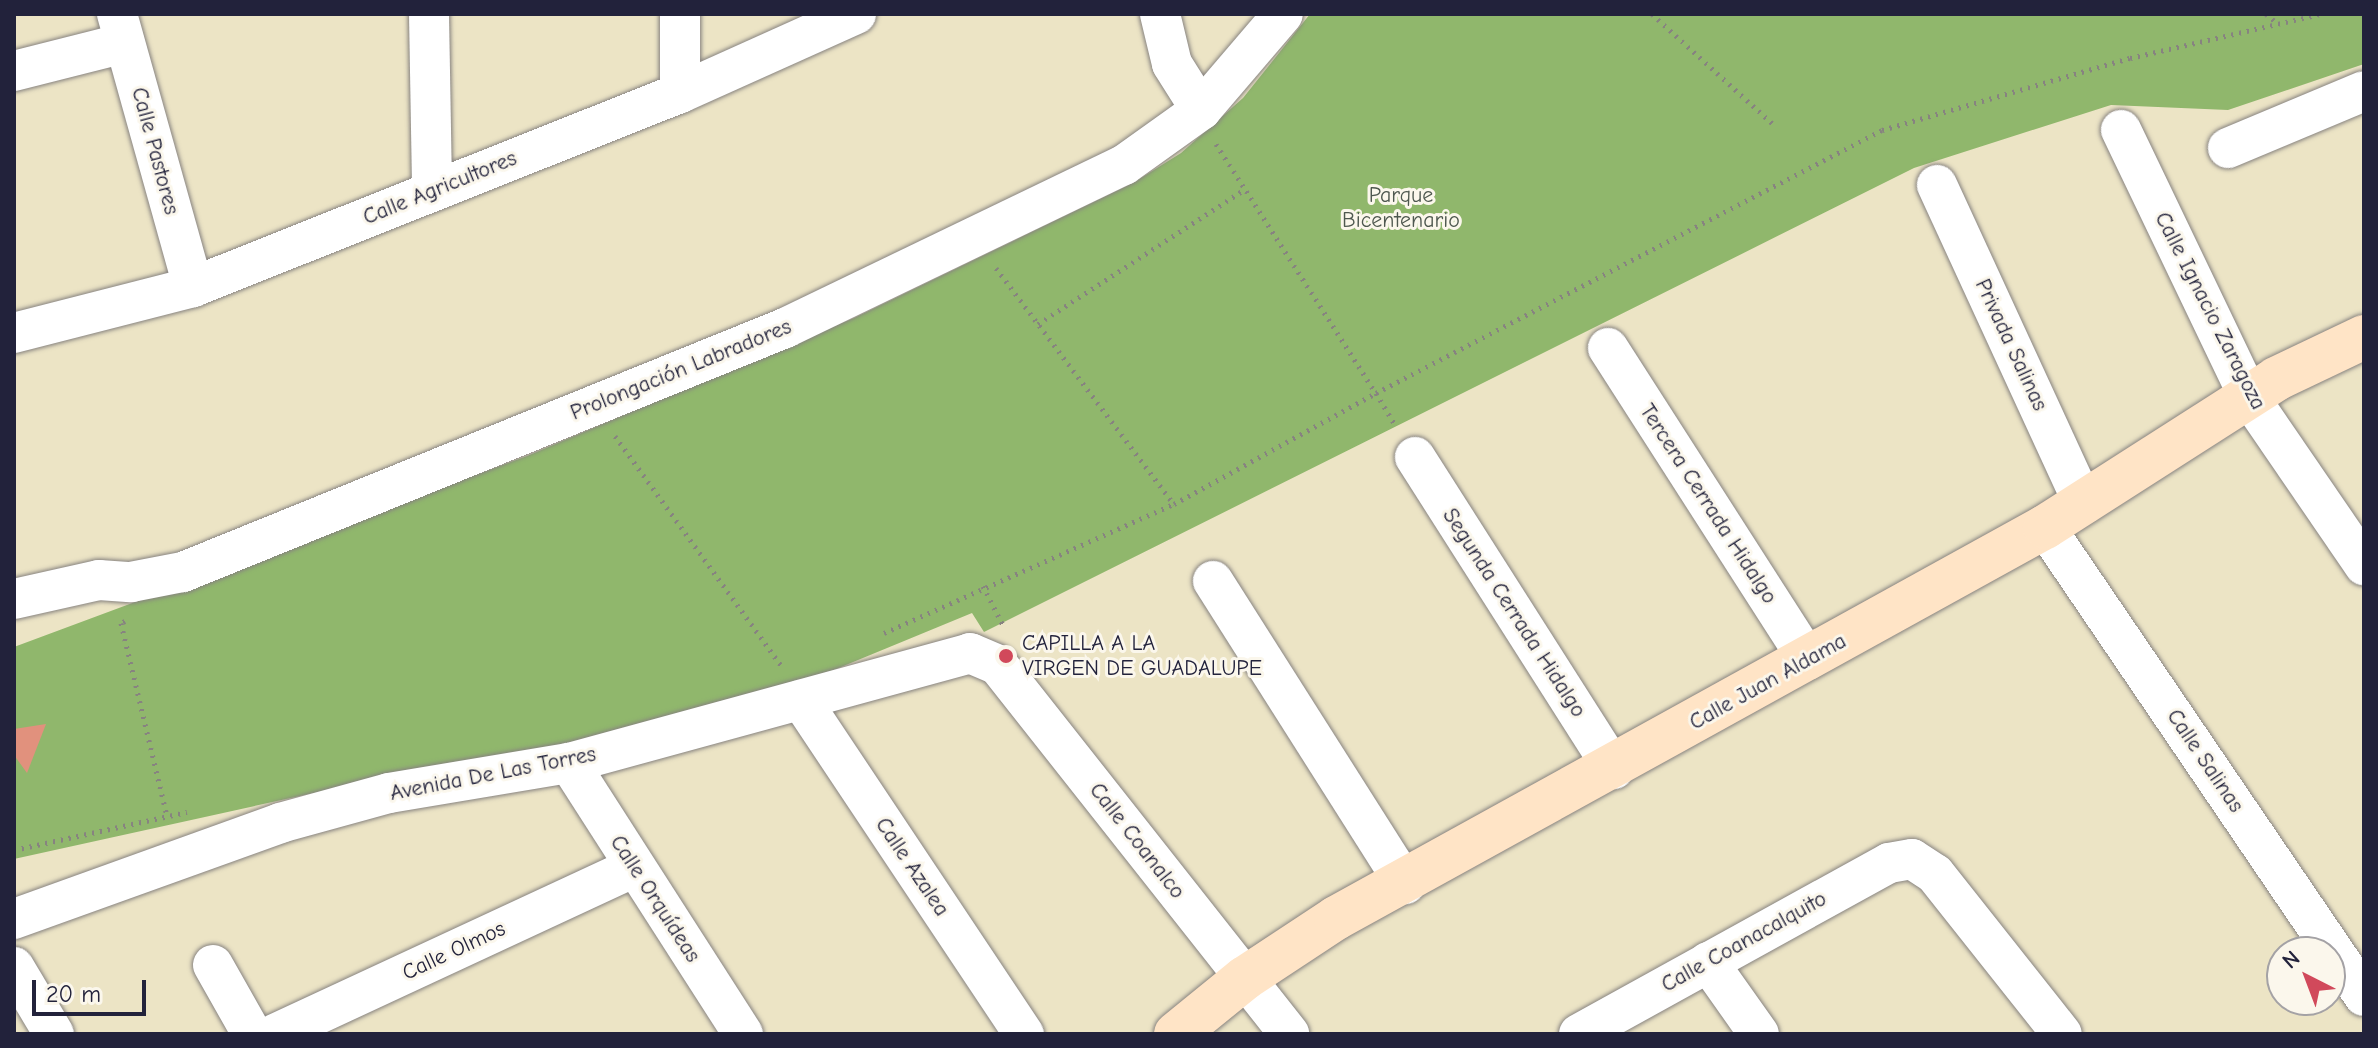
<!DOCTYPE html>
<html>
<head>
<meta charset="utf-8">
<style>
	body { margin:0 }
	#map { position:relative; width:2378px; height:1048px; overflow:hidden; background:#ece4c5; font-family:"Comic Neue",sans-serif }
	div>[style] { position:absolute }
	.forest>* { inset:0; background:#90b76c }
	.building>* { inset:0; background:#e1917d }
	.path>* { height:5px; margin-top:-2.5px; transform-origin:0; background:repeating-linear-gradient(90deg,#878380 0 2px,transparent 0 8px) }
	.roads { filter:drop-shadow(0 0 2px #878380) drop-shadow(0 0 2px #878380) }
	.street>* { height:40px; margin:-20px; padding:0 20px; transform-origin:20px; border-radius:20px; background:#fff }
	.secondary>* { height:44px; margin:-22px; padding:0 22px; transform-origin:22px; border-radius:22px; background:#ffe4c6 }
	.dots>* { width:22px; height:22px; translate:-50% -50%; box-sizing:border-box; border:4px solid #fbf7ec; border-radius:50% }
	span { translate:-50% -50%; white-space:nowrap; text-align:center; line-height:1.15; -webkit-text-stroke:6px #fbf7ec; paint-order:stroke }
	.street-label { font-size:22px; color:#22223b }
	.park-label { font-size:22px; color:#4e584f }
	.poi-label { font-size:22px; color:#22223b }
	.left { translate:0 -50%; text-align:left }
	.frame { position:absolute; inset:0; border:16px solid #22223b; pointer-events:none }
	.north { position:absolute; left:2266px; top:936px; width:80px; height:80px; box-sizing:border-box; background:#fbf7ec; border:2px solid #a4a2a5; border-radius:50%; rotate:318deg; font-size:22px; font-weight:700; line-height:32px; text-align:center; color:#22223b }
	.north::after { content:''; display:block; margin:auto; width:28px; height:36px; background:#d1495b; clip-path:polygon(50% 0,100% 100%,50% 72%,0 100%) }
	.scale { position:absolute; left:32px; top:980px; width:114px; height:36px; box-sizing:border-box; border:4px solid #22223b; border-top:0; padding-left:10px; font-size:24px; line-height:28px; white-space:nowrap; color:#22223b; -webkit-text-stroke:6px #fbf7ec; paint-order:stroke }
</style>
</head>
<body>
<div id="map">
	<div class="forest">
		<i style="clip-path:polygon(1310px 14px,2364px 14px,2364px 64px,2228px 110px,2111px 105px,1914px 168px,984px 632px,972px 613px,795px 686px,569px 747px,309px 794px,14px 859px,14px 647px,527px 456px,854px 318px,1133px 183px,1181px 153px,1243px 98px)"></i>
	</div>
	<div class="building">
		<i style="clip-path:polygon(46px 724px,27px 773px,14px 755px,14px 729px)"></i>
	</div>
	<div class="path">
		<i style="left:1652px;top:14px;width:166px;rotate:42.3deg"></i>
		<i style="left:2266px;top:14px;width:13px;rotate:39deg"></i>
		<i style="left:1216px;top:144px;width:296px;rotate:57.3deg"></i>
		<i style="left:1376px;top:393px;width:570px;rotate:-27.46deg"></i>
		<i style="left:1882px;top:130px;width:258px;rotate:-16.2deg"></i>
		<i style="left:2130px;top:58px;width:195px;rotate:-13deg"></i>
		<i style="left:996px;top:268px;width:296px;rotate:53deg"></i>
		<i style="left:1038px;top:324px;width:247px;rotate:-33.1deg"></i>
		<i style="left:615px;top:436px;width:283px;rotate:54.1deg"></i>
		<i style="left:983px;top:586px;width:44px;rotate:62.9deg"></i>
		<i style="left:125px;top:621px;width:4px;rotate:153deg"></i>
		<i style="left:121px;top:623px;width:198px;rotate:76.6deg"></i>
		<i style="left:884px;top:633px;width:317px;rotate:-24deg"></i>
		<i style="left:1174px;top:504px;width:230px;rotate:-28.8deg"></i>
		<i style="left:1376px;top:393px;width:39px;rotate:59deg"></i>
		<i style="left:14px;top:850px;width:177px;rotate:-12.4deg"></i>
	</div>
	<div class="roads">
		<div class="street">
			<i style="left:117px;top:14px;width:283px;rotate:74.4deg"></i>
			<i style="left:429px;top:14px;width:176px;rotate:89deg"></i>
			<i style="left:1160px;top:14px;width:51px;rotate:76.5deg"></i>
			<i style="left:1172px;top:64px;width:54px;rotate:57.8deg"></i>
			<i style="left:14px;top:71px;width:114px;rotate:-14.2deg"></i>
			<i style="left:680px;top:93px;width:79px;rotate:-90deg"></i>
			<i style="left:2121px;top:130px;width:296px;rotate:64.4deg"></i>
			<i style="left:2249px;top:397px;width:204px;rotate:55.6deg"></i>
			<i style="left:2228px;top:148px;width:147px;rotate:-22.7deg"></i>
			<i style="left:1937px;top:185px;width:351px;rotate:65.3deg"></i>
			<i style="left:14px;top:333px;width:185px;rotate:-14.4deg"></i>
			<i style="left:193px;top:287px;width:524px;rotate:-21.72deg"></i>
			<i style="left:680px;top:93px;width:193px;rotate:-24.2deg"></i>
			<i style="left:1608px;top:348px;width:370px;rotate:57.3deg"></i>
			<i style="left:1415px;top:457px;width:370px;rotate:57.5deg"></i>
			<i style="left:2045px;top:527px;width:567px;rotate:55.78deg"></i>
			<i style="left:1213px;top:581px;width:359px;rotate:57.6deg"></i>
			<i style="left:14px;top:599px;width:87px;rotate:-12.6deg"></i>
			<i style="left:99px;top:580px;width:32px;rotate:4deg"></i>
			<i style="left:131px;top:582px;width:53px;rotate:-10.9deg"></i>
			<i style="left:183px;top:572px;width:650px;rotate:-22.06deg"></i>
			<i style="left:785px;top:328px;width:376px;rotate:-25.7deg"></i>
			<i style="left:1124px;top:165px;width:95px;rotate:-35.5deg"></i>
			<i style="left:1201px;top:110px;width:126px;rotate:-49.5deg"></i>
			<i style="left:801px;top:700px;width:402px;rotate:56.3deg"></i>
			<i style="left:569px;top:763px;width:322px;rotate:57.3deg"></i>
			<i style="left:14px;top:919px;width:283px;rotate:-19.8deg"></i>
			<i style="left:280px;top:823px;width:113px;rotate:-15.4deg"></i>
			<i style="left:389px;top:793px;width:182px;rotate:-9.5deg"></i>
			<i style="left:569px;top:763px;width:416px;rotate:-15.3deg"></i>
			<i style="left:970px;top:653px;width:30px;rotate:23deg"></i>
			<i style="left:998px;top:665px;width:470px;rotate:51.7deg"></i>
			<i style="left:1708px;top:962px;width:88px;rotate:54.7deg"></i>
			<i style="left:213px;top:965px;width:79px;rotate:60.5deg"></i>
			<i style="left:14px;top:967px;width:78px;rotate:59.2deg"></i>
			<i style="left:275px;top:1034px;width:395px;rotate:-24.9deg"></i>
			<i style="left:1579px;top:1034px;width:354px;rotate:-28.9deg"></i>
			<i style="left:1889px;top:863px;width:23px;rotate:-10deg"></i>
			<i style="left:1912px;top:859px;width:27px;rotate:33deg"></i>
			<i style="left:1935px;top:874px;width:204px;rotate:51.6deg"></i>
		</div>
		<div class="secondary">
			<i style="left:1176px;top:1034px;width:89px;rotate:-39.1deg"></i>
			<i style="left:1245px;top:978px;width:109px;rotate:-33.4deg"></i>
			<i style="left:1336px;top:918px;width:810px;rotate:-28.88deg"></i>
			<i style="left:2045px;top:527px;width:274px;rotate:-32.6deg"></i>
			<i style="left:2276px;top:379px;width:98px;rotate:-25.5deg"></i>
		</div>
	</div>
	<div class="dots">
		<i style="left:1006px;top:656px;background:#d1495b"></i>
	</div>
	<div class="street-label">
		<span style="left:155px;top:151px;rotate:75deg">Calle Pastores</span>
		<span style="left:440px;top:188px;rotate:-22deg">Calle Agricultores</span>
		<span style="left:2210px;top:311px;rotate:63deg">Calle Ignacio Zaragoza</span>
		<span style="left:2011px;top:345px;rotate:65deg">Privada Salinas</span>
		<span style="left:681px;top:370px;rotate:-22deg">Prolongación Labradores</span>
		<span style="left:1708px;top:504px;rotate:57deg">Tercera Cerrada Hidalgo</span>
		<span style="left:1514px;top:613px;rotate:57deg">Segunda Cerrada Hidalgo</span>
		<span style="left:1768px;top:682px;rotate:-29deg">Calle Juan Aldama</span>
		<span style="left:2205px;top:761px;rotate:56deg">Calle Salinas</span>
		<span style="left:493px;top:774px;rotate:-11deg">Avenida De Las Torres</span>
		<span style="left:1137px;top:841px;rotate:52deg">Calle Coanalco</span>
		<span style="left:912px;top:867px;rotate:56deg">Calle Azalea</span>
		<span style="left:655px;top:899px;rotate:57deg">Calle Orquídeas</span>
		<span style="left:1744px;top:942px;rotate:-29deg">Calle Coanacalquito</span>
		<span style="left:454px;top:951px;rotate:-25deg">Calle Olmos</span>
	</div>
	<div class="park-label">
		<span style="left:1401px;top:208px">Parque<br>Bicentenario</span>
	</div>
	<div class="poi-label">
		<span class="left" style="left:1022px;top:656px">CAPILLA A LA<br>VIRGEN DE GUADALUPE</span>
	</div>
	<div class="frame"></div>
	<div class="north">N</div>
	<div class="scale">20 m</div>
</div>
</body>
</html>
